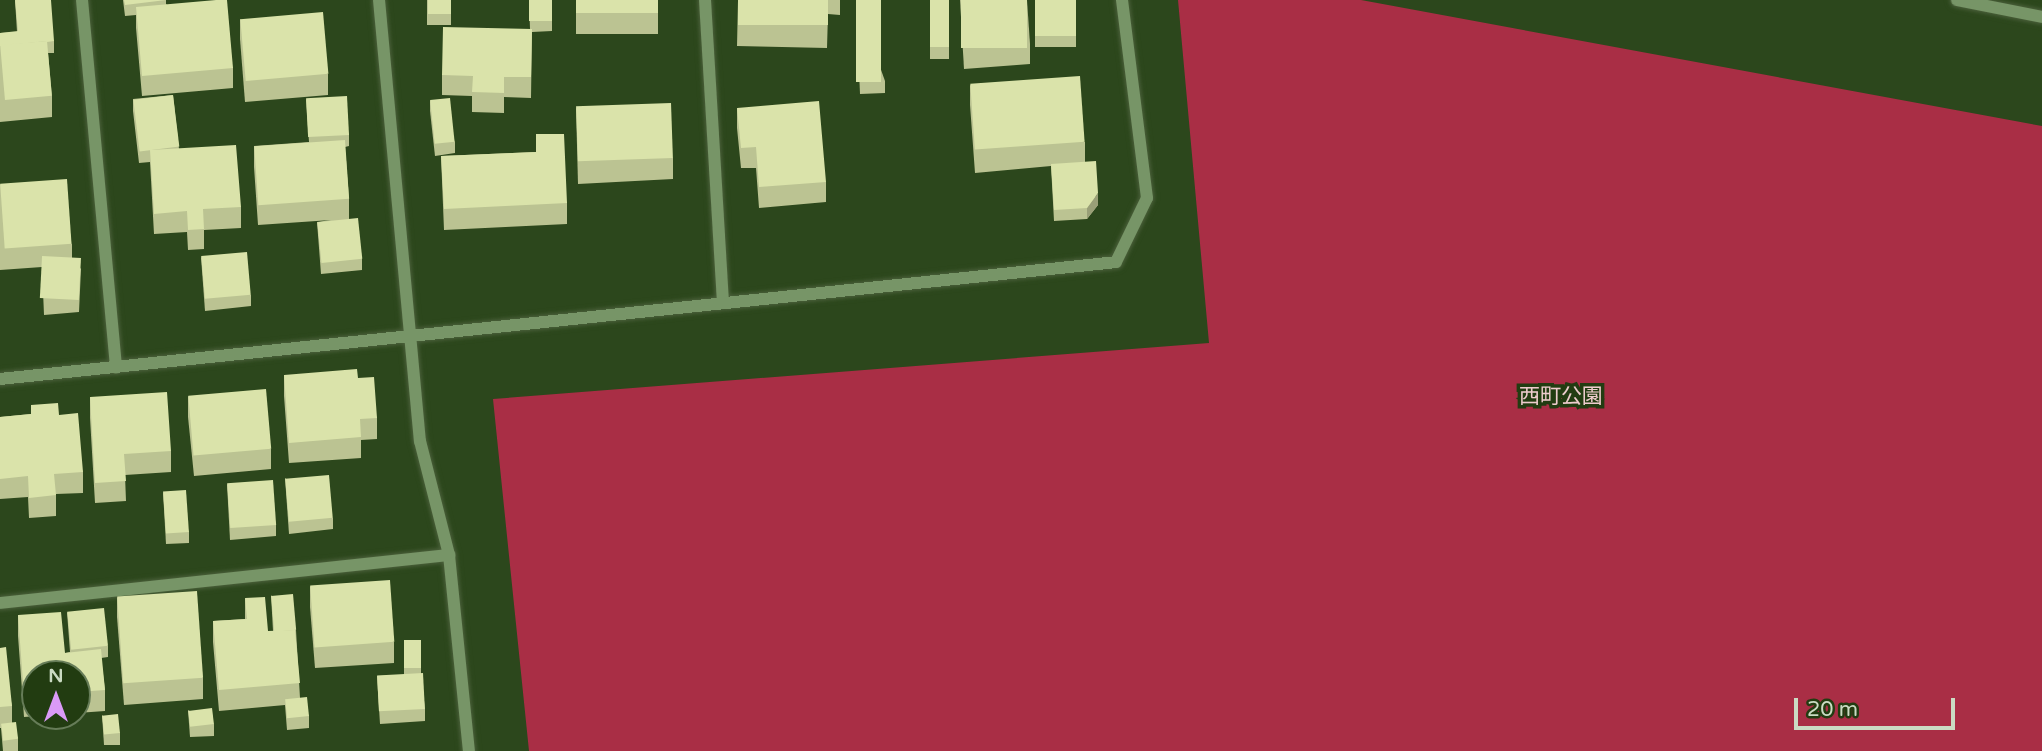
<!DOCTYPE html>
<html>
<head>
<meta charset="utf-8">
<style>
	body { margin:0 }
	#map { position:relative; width:2042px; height:751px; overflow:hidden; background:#2c471c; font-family:"Varela Round","Noto Sans JP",sans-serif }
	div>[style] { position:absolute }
	.green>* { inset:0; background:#a92e45 }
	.roads { filter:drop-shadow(0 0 2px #4b603b) drop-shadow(0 0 2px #4b603b) }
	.minor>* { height:12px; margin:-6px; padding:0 6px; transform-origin:6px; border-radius:6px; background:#779567 }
	.wall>* { inset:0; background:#bbc392; transform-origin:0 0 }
	.shaded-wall>* { inset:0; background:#999f77 }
	.building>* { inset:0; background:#dae3aa; transform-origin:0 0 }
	span { translate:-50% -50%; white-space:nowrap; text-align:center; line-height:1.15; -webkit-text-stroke:7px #223c11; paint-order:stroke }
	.park-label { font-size:21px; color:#eecccd }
	.north { position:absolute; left:21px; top:660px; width:70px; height:70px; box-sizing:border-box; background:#223c11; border:2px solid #667c58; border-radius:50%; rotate:0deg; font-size:19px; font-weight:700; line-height:28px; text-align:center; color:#cbdbc3 }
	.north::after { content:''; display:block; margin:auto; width:24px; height:32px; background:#da9af7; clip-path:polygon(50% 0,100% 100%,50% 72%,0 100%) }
	.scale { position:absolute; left:1794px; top:698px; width:161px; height:32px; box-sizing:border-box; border:4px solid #cbdbc3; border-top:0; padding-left:9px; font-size:21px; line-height:24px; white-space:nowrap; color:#cbdbc3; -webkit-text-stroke:5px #223c11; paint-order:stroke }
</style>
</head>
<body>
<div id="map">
	<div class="green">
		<i style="clip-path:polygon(1178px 0,1361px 0,2042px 126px,2042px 751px,529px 751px,493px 399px,1209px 343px)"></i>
	</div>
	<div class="roads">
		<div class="minor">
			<i style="left:82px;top:0;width:369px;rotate:84.7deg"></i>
			<i style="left:379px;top:0;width:443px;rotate:84.7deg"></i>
			<i style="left:420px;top:441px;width:118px;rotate:75.7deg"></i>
			<i style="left:449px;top:555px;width:197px;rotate:84.2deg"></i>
			<i style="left:705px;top:0;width:301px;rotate:86.6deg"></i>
			<i style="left:1957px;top:0;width:87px;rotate:11.3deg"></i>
			<i style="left:0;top:379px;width:1122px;rotate:-5.98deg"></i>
			<i style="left:1116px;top:262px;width:71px;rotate:-64.2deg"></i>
			<i style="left:1147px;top:198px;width:200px;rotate:-97.2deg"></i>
			<i style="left:0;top:603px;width:452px;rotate:-6.1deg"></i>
		</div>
	</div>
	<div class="wall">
		<i style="clip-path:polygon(15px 0,54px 41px,54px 53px,48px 53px,52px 96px,52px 117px,0 122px,0 33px,17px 32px)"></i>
		<i style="clip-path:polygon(123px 0,166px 0,166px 4px,233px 68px,233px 88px,142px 96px,136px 28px,136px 15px,125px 16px)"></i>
		<i style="left:427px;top:0;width:24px;height:25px"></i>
		<i style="clip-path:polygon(529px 0,552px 0,552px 31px,532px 32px,531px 98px,504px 97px,504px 113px,472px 112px,472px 96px,442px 95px,442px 75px,530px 29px)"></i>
		<i style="left:576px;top:0;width:82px;height:34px"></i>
		<i style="clip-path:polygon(738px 0,840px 0,840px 15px,828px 14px,827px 48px,737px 46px)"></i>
		<i style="clip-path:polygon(856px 0,885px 81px,885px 93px,860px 94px)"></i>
		<i style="left:930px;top:0;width:19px;height:59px"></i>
		<i style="clip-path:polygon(960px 0,1027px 0,1030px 44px,1030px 64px,964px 69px)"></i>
		<i style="left:1035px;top:0;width:41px;height:47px"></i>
		<i style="clip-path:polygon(240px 19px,328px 74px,328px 95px,245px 102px,240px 39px)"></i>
		<i style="clip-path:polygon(970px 85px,1085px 142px,1085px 162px,1098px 205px,1087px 219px,1054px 221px,1051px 166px,975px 173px,970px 105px)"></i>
		<i style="clip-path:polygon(173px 95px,179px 149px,241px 207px,241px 228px,204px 230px,204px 249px,188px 250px,187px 232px,154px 234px,150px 162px,139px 163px,133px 111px,133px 99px)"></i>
		<i style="clip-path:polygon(306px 99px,349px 135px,349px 146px,345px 147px,349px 199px,349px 219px,362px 259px,362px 270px,321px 274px,317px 222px,331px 220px,258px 225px,254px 167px,254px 146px,309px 142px)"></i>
		<i style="clip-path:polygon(430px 100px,455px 142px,455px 153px,435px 156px,430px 111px)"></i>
		<i style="clip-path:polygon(576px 108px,673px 158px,673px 179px,578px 184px)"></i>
		<i style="clip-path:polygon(737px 108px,826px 182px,826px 202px,759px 208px,756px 168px,741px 168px,737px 128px)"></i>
		<i style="clip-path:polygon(536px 134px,567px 203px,567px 224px,444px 230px,441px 156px,536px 152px)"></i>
		<i style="clip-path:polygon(0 184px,72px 244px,72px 258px,81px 269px,79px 312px,44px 315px,42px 267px,0 270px)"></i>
		<i style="clip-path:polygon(201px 257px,251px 295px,251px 306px,205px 311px)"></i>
		<i style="clip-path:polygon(284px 375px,358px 378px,377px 418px,377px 439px,361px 440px,361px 458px,289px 463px,284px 396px)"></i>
		<i style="clip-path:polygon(188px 396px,271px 449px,271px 469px,194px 476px,188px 417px)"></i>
		<i style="clip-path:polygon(90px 397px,171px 451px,171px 472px,125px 475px,126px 501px,95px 503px,90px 418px)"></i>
		<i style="clip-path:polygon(31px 405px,59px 415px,83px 472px,83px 493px,56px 494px,56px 516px,29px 518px,28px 497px,0 499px,0 417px,31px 414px)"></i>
		<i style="clip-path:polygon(285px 478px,333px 518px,333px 529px,289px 534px)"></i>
		<i style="clip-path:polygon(227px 484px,276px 525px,276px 536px,230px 540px)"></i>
		<i style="clip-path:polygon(163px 492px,189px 532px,189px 543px,166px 544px)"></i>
		<i style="clip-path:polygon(310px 586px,394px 642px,394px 663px,315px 668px,310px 607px)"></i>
		<i style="clip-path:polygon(271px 595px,296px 630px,300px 698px,309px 716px,309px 728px,287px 730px,285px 705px,219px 711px,213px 642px,213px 621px,245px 619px,245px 598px,268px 631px,273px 631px)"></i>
		<i style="clip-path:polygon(117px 597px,203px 678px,203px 699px,124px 705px,117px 617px)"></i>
		<i style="clip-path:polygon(67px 612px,108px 646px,108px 657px,101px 658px,105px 690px,105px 711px,77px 713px,77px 674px,35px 674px,35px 716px,37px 716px,24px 717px,18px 636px,18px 615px,65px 653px,70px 652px)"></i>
		<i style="clip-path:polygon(404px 640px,421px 640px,421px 674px,425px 709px,425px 721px,380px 724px,377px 676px,404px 675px)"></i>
		<i style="clip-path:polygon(0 648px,12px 706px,12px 722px,18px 739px,18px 751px,3px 751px,1px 728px,0 728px)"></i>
		<i style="clip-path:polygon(188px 710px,214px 724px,214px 736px,190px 737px)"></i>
		<i style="clip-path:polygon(102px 715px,120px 733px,120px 745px,104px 745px)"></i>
	</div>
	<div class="shaded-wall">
		<i style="clip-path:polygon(1098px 193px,1098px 205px,1087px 219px,1087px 208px)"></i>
	</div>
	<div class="building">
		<i style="clip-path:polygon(15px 0,51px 0,54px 41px,47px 42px,47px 41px,0 46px,0 33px,18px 31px)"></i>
		<i style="clip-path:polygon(124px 0,166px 0,125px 5px)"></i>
		<i style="clip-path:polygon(216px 0,227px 0,233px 68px,142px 76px,136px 7px)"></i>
		<i style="left:428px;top:0;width:23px;height:14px"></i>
		<i style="left:529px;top:0;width:23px;height:21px"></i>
		<i style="left:576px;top:0;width:82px;height:13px"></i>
		<i style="left:738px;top:0;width:90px;height:25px"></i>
		<i style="left:856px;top:0;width:25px;height:82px"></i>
		<i style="left:930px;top:0;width:19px;height:47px"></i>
		<i style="left:961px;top:0;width:66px;height:48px"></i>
		<i style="left:1035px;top:0;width:41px;height:36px"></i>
		<i style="left:323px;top:12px;width:62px;height:83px;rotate:85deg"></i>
		<i style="clip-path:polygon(443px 27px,532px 29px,531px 77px,504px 77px,504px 93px,472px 92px,473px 76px,442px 75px)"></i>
		<i style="left:47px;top:41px;width:55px;height:47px;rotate:85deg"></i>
		<i style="left:1080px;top:76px;width:66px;height:110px;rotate:86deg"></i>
		<i style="left:173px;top:95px;width:52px;height:40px;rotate:83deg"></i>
		<i style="left:347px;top:96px;width:39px;height:41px;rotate:87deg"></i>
		<i style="left:450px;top:98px;width:44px;height:20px;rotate:84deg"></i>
		<i style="clip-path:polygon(819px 101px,826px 182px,759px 187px,756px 147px,741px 148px,737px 108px)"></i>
		<i style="left:671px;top:103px;width:55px;height:95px;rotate:88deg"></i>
		<i style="clip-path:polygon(536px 134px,564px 134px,567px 203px,444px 209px,441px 156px,536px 152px)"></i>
		<i style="left:345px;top:140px;width:59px;height:91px;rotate:86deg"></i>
		<i style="clip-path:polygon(236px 145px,241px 207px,203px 209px,204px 229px,188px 230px,187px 211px,154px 214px,150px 150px)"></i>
		<i style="clip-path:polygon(1096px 161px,1098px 193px,1087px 208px,1054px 210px,1051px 164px)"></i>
		<i style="left:67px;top:179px;width:65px;height:67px;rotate:86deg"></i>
		<i style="left:358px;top:218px;width:41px;height:41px;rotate:84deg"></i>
		<i style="left:247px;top:252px;width:43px;height:46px;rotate:85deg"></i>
		<i style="left:81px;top:258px;width:42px;height:39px;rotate:93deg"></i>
		<i style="clip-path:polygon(357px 369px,358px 378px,374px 377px,377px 418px,360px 419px,361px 437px,289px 443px,284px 375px)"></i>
		<i style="left:266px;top:389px;width:60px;height:78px;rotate:85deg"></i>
		<i style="clip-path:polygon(167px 392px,171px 451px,124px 454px,126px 481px,95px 483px,90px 397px)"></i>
		<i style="clip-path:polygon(58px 403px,59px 415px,78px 413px,83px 472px,54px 474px,56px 495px,29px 498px,28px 476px,0 479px,0 417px,31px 414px,31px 405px)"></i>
		<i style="left:329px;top:475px;width:43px;height:44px;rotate:85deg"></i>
		<i style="left:273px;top:480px;width:45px;height:46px;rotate:86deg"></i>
		<i style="left:186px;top:490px;width:42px;height:23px;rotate:86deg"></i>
		<i style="left:390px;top:580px;width:62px;height:80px;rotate:86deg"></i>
		<i style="left:197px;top:591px;width:87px;height:80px;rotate:86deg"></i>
		<i style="left:293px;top:594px;width:36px;height:22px;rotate:85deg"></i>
		<i style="clip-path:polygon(265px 597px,268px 631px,295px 630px,300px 683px,219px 690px,213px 621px,247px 619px,245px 598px)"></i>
		<i style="left:104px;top:608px;width:38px;height:37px;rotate:84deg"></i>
		<i style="clip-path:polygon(61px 612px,65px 653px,101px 649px,105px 690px,77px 692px,77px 674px,35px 674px,35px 695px,24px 696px,18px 615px)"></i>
		<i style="left:404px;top:640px;width:17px;height:28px"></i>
		<i style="clip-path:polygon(6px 647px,12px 706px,0 707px,0 648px)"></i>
		<i style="left:423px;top:673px;width:36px;height:46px;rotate:87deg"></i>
		<i style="left:307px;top:697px;width:19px;height:22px;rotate:84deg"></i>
		<i style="left:212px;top:708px;width:16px;height:24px;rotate:83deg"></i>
		<i style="left:118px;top:714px;width:19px;height:16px;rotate:84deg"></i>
		<i style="left:16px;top:722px;width:17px;height:15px;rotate:83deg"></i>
	</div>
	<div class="park-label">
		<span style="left:1561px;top:397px">西町公園</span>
	</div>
	<div class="north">N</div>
	<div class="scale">20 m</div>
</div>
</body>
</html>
